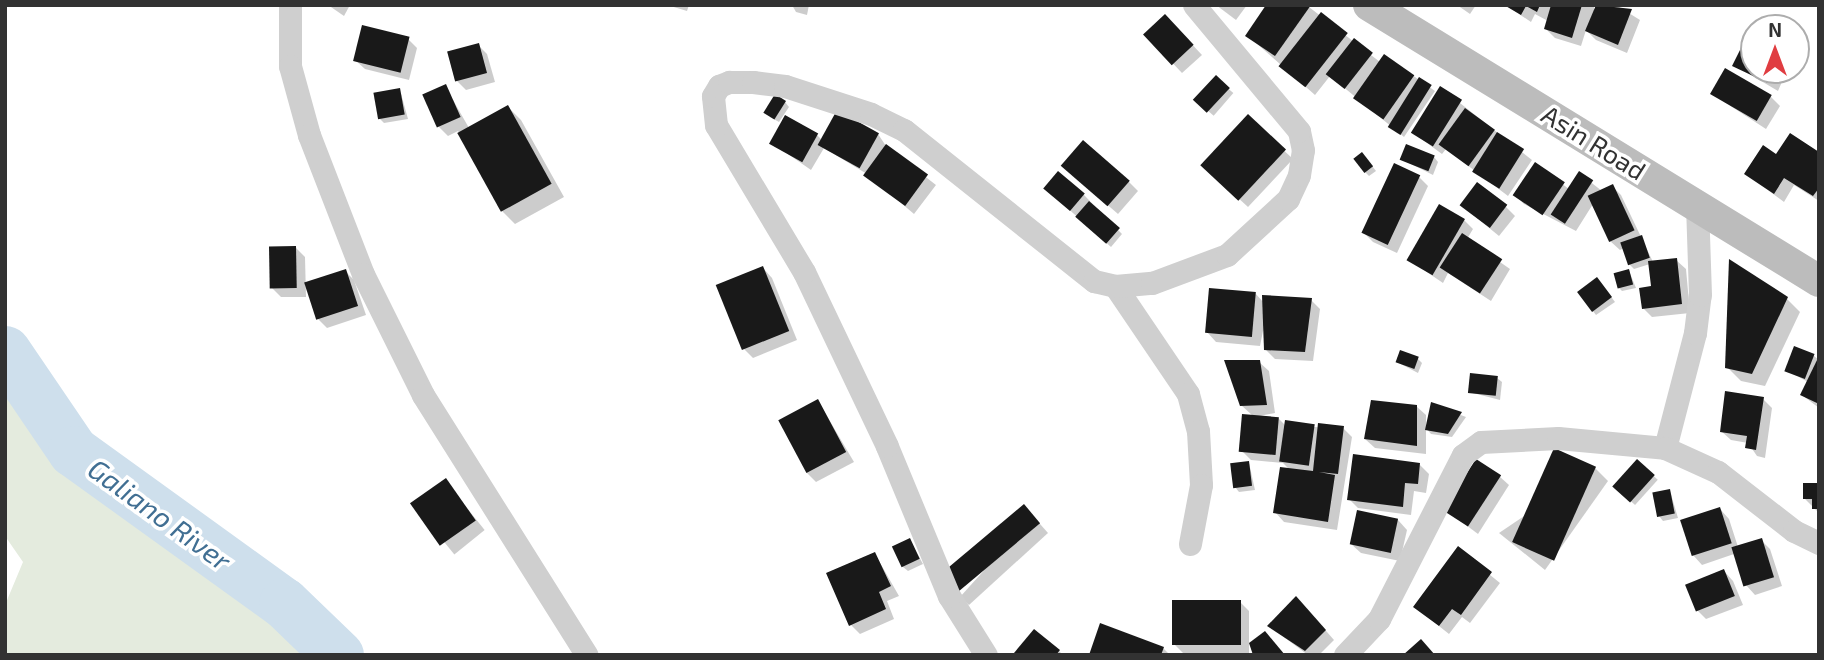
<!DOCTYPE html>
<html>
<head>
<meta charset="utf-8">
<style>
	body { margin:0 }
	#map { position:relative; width:1824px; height:660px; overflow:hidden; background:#fff; font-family:"Exo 2",sans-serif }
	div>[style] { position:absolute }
	.green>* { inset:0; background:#e4ebde }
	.shadow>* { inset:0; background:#0003; transform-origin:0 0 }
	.river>* { height:51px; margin:-25.5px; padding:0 25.5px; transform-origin:25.5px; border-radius:25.5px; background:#cedfec }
	.building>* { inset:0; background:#191919; transform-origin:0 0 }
	.street>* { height:23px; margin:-11.5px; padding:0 11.5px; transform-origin:11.5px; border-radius:11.5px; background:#cfcfcf }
	.secondary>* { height:32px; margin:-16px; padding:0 16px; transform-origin:16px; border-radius:16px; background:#bcbcbc }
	span { translate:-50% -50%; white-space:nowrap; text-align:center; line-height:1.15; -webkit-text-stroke:7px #fff; paint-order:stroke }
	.street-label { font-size:26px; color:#323232 }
	.water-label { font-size:28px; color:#416f93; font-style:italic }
	.frame { position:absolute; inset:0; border:7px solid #323232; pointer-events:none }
	.north { position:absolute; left:1740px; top:14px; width:70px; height:70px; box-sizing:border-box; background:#fff; border:2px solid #adadad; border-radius:50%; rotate:0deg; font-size:19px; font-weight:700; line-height:28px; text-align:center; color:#323232 }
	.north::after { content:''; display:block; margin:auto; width:24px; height:32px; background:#e03d41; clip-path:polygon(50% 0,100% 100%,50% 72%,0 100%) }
</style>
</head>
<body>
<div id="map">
	<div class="green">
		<i style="clip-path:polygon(5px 351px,73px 451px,284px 603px,338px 655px,5px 655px,5px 605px,23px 562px,5px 536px)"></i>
	</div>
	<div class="shadow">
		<i style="clip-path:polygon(328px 5px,350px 5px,344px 16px)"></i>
		<i style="clip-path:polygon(667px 5px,689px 5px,687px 11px)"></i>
		<i style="clip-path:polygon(792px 5px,809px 5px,807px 15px,796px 12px)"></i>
		<i style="clip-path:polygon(1216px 5px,1247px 5px,1236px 20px)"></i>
		<i style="clip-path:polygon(1457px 5px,1476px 5px,1470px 14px)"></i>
		<i style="clip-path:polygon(1594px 5px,1594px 15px,1598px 5px,1616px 5px,1640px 20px,1627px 53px,1596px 40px,1586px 30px,1581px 46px,1555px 38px,1546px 29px,1548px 21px,1535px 14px,1531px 22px,1507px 6px)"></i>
		<i style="clip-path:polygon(1309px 7px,1380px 62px,1385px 56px,1435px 91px,1404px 137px,1330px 76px,1315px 95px,1247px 35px)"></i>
		<i style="clip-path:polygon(1174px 25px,1202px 55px,1182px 73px,1145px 34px)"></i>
		<i style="clip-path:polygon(408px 39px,417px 48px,409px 80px,365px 69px,355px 60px)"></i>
		<i style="clip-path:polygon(478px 45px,487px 54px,495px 82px,466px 90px,457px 81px)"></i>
		<i style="clip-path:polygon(1734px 65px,1754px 70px,1787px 70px,1778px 91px)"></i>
		<i style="left:1216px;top:78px;width:23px;height:30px;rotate:41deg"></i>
		<i style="clip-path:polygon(445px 86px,469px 128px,508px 107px,521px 120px,564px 197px,515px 224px,502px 211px,458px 131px,448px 136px,439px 127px)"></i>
		<i style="clip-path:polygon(1441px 88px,1532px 160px,1508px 196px,1446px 149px,1442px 154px,1412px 132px)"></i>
		<i style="clip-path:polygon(400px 90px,408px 119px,384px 123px,380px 119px)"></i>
		<i style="clip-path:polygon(1712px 94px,1771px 97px,1780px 106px,1766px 129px)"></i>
		<i style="clip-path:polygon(785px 102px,789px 107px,779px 122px,770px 117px)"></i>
		<i style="clip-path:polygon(1248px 117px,1293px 159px,1248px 207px,1212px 174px)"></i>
		<i style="clip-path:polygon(878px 134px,886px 146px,936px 185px,914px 214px,867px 174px,824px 148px,811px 170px,772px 143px,817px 135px,822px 140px)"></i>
		<i style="clip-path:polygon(1819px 154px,1819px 201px,1794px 185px,1784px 202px,1746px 174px,1777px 156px)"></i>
		<i style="clip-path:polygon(1434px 157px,1438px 162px,1433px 175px,1401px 159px)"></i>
		<i style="clip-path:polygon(1366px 158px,1376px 171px,1369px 176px,1365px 172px)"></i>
		<i style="clip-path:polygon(1535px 164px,1569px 189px,1579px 173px,1602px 191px,1612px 186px,1621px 195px,1653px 262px,1676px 260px,1686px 269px,1690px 313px,1652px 317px,1643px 308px,1653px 288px,1650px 264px,1634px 269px,1630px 265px,1624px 248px,1620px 250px,1610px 241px,1593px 204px,1576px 231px,1524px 204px,1515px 195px)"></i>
		<i style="clip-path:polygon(1073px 175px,1129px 182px,1138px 191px,1118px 214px)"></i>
		<i style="clip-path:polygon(1419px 177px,1428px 186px,1397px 253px,1373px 242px,1364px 233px)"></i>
		<i style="clip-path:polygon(1045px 188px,1084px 195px,1122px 234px,1111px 247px)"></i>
		<i style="clip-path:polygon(1461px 205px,1506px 207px,1515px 216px,1499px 236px)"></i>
		<i style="clip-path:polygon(1464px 220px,1473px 229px,1467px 239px,1510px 269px,1491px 301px,1448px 273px,1443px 283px,1409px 260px)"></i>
		<i style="clip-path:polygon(296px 248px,305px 257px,306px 297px,281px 297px,272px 288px)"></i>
		<i style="clip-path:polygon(763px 268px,772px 278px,797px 340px,753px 358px,744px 349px)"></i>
		<i style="clip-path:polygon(345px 271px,354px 280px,366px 315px,327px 328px,318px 319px)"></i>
		<i style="clip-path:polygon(1629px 271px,1636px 288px,1622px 291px,1618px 287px)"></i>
		<i style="clip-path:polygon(1601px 283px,1615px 302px,1596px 315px,1578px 292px)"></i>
		<i style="clip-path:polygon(1255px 293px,1264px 303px,1311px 300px,1320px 309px,1313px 361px,1275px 359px,1266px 350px,1265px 321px,1260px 346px,1216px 342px,1207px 332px)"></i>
		<i style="clip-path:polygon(1787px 299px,1800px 312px,1765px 386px,1741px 381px,1727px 367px)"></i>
		<i style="clip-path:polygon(1814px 356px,1819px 360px,1819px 408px,1802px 395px,1808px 382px,1786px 370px)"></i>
		<i style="clip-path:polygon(1418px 359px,1422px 363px,1418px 373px,1397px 362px)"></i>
		<i style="clip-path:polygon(1259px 362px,1269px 371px,1275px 413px,1254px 417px,1278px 418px,1286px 426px,1343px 428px,1352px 437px,1337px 530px,1284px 522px,1275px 512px,1290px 470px,1283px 463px,1251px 460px,1242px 451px,1253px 416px,1241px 405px)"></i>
		<i style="clip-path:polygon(1497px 378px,1502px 382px,1500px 400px,1469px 392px)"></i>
		<i style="clip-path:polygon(1763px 399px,1772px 408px,1765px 458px,1757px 456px,1748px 443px,1731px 440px,1721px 431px)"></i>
		<i style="clip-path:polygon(818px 401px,854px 462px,816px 482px,807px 473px)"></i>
		<i style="clip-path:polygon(1432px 404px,1466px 417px,1452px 437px,1431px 434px,1426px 428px)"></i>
		<i style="clip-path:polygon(1416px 406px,1426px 415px,1426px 454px,1375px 448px,1365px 439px)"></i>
		<i style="left:1637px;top:461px;width:28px;height:34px;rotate:42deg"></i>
		<i style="clip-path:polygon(1249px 463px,1255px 490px,1239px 492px,1235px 487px)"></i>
		<i style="clip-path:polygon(1419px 464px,1429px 474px,1426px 493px,1414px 491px,1411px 515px,1358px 508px,1349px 499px)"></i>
		<i style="clip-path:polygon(1595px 468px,1608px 481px,1545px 570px,1499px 533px)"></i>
		<i style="clip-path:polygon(1499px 476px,1509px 485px,1478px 534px,1446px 510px)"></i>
		<i style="left:445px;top:481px;width:63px;height:39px;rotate:51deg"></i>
		<i style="clip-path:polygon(1819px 485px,1819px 513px,1804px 498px)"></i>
		<i style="clip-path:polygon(1670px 491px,1678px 518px,1663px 521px,1659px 516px)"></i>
		<i style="clip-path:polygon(1720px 509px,1729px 519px,1738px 547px,1761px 540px,1770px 549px,1782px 586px,1755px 595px,1746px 585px,1734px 554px,1702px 565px,1693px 555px,1682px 521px)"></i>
		<i style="clip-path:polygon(1033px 516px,1048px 533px,969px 605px,960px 597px)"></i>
		<i style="clip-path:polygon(1398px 520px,1407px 530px,1400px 561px,1361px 553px,1351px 544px)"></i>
		<i style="clip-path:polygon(910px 541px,923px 564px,908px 571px,903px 567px)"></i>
		<i style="clip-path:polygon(1458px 549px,1500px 583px,1470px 623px,1462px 617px,1449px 634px,1415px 607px)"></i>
		<i style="clip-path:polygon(875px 554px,899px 596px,887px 601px,894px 619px,860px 634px,851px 625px,828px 574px)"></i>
		<i style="clip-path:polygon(1724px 571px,1733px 581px,1743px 605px,1706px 619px,1697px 610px)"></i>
		<i style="clip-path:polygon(1240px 602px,1249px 611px,1249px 653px,1183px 653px,1174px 644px)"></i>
		<i style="clip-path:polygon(1305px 607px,1334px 640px,1319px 655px,1308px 655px,1269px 626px)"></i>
		<i style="clip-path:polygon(1163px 648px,1170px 655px,1091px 655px)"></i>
		<i style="clip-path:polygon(1059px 651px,1063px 655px,1016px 653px)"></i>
	</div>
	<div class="river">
		<i style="left:5px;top:351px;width:121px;rotate:55.8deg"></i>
		<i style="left:73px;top:451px;width:260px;rotate:35.8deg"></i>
		<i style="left:284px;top:603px;width:75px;rotate:43.9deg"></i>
	</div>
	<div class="building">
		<i style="clip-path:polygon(1266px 5px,1311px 5px,1275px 56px,1245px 36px)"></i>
		<i style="clip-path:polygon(1504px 5px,1540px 5px,1537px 12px,1526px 6px,1521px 15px)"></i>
		<i style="clip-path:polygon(1551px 5px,1582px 5px,1572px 38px,1544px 29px)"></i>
		<i style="clip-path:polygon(1596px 5px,1632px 9px,1618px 45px,1585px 31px)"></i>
		<i style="left:1321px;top:12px;width:34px;height:69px;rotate:38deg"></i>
		<i style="left:1165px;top:14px;width:42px;height:30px;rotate:47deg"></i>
		<i style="left:362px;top:25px;width:49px;height:37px;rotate:14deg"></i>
		<i style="left:1354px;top:38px;width:24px;height:46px;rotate:38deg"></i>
		<i style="clip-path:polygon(1745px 40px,1754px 44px,1754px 70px,1774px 70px,1768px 83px,1732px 66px)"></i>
		<i style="left:479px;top:43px;width:31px;height:33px;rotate:75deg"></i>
		<i style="left:1384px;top:54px;width:37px;height:54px;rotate:35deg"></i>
		<i style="left:1725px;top:68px;width:54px;height:30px;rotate:30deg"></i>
		<i style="left:1216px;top:75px;width:19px;height:34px;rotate:43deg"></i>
		<i style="left:1419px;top:77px;width:15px;height:59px;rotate:32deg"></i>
		<i style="left:446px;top:84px;width:36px;height:26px;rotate:66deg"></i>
		<i style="left:1440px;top:86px;width:26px;height:55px;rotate:32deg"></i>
		<i style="left:400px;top:88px;width:27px;height:27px;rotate:80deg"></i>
		<i style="left:775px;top:94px;width:13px;height:22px;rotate:32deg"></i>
		<i style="left:508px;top:105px;width:90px;height:58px;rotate:61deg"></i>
		<i style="left:1465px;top:108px;width:37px;height:45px;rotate:36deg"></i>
		<i style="left:837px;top:110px;width:48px;height:40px;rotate:29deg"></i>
		<i style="left:1248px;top:114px;width:52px;height:70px;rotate:43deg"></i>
		<i style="left:785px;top:115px;width:38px;height:33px;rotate:29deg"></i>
		<i style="left:1497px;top:132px;width:32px;height:47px;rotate:32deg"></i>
		<i style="clip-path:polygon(1790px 133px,1819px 152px,1819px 188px,1813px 196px,1784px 178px,1774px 194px,1744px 174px,1763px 145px,1776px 154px)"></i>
		<i style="left:1083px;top:140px;width:62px;height:34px;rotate:41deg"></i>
		<i style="left:886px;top:144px;width:52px;height:39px;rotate:36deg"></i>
		<i style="left:1406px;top:144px;width:31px;height:17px;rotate:22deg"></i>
		<i style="left:1362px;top:152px;width:18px;height:11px;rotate:52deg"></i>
		<i style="left:1535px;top:162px;width:36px;height:40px;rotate:34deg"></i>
		<i style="left:1394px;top:163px;width:29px;height:77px;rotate:25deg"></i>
		<i style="left:1058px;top:171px;width:35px;height:23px;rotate:40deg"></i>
		<i style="left:1579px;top:171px;width:17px;height:52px;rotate:33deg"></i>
		<i style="left:1477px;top:182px;width:38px;height:29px;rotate:37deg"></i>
		<i style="left:1613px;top:184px;width:51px;height:28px;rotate:65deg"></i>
		<i style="left:1089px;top:201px;width:41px;height:21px;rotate:41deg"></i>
		<i style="left:1439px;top:204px;width:30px;height:65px;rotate:30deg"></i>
		<i style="left:1462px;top:233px;width:48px;height:41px;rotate:33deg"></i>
		<i style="left:1642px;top:235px;width:24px;height:23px;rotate:71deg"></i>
		<i style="left:296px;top:246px;width:42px;height:27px;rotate:89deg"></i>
		<i style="clip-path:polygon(1677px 258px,1682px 304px,1642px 309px,1639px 288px,1651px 286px,1648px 261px)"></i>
		<i style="clip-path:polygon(1729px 259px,1788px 297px,1752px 374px,1725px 368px)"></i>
		<i style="left:763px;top:266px;width:70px;height:51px;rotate:68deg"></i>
		<i style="left:346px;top:269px;width:39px;height:44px;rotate:72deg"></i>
		<i style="left:1629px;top:269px;width:16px;height:16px;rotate:75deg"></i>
		<i style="left:1597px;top:277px;width:25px;height:25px;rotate:53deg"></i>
		<i style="left:1209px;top:288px;width:47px;height:45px;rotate:5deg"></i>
		<i style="clip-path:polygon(1262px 295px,1312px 298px,1305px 352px,1264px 350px)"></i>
		<i style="left:1794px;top:346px;width:22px;height:27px;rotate:21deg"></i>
		<i style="left:1400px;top:350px;width:20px;height:13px;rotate:20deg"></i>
		<i style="clip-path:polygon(1819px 356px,1819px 404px,1800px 395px)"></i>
		<i style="clip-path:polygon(1224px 360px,1260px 360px,1267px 405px,1240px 406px)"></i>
		<i style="left:1470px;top:373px;width:28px;height:20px;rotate:6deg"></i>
		<i style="clip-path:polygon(1725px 391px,1764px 397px,1756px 450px,1745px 448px,1747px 436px,1720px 432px)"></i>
		<i style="left:818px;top:399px;width:60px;height:45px;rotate:62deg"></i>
		<i style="clip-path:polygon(1371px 400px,1417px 405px,1417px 446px,1364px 439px)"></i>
		<i style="clip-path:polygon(1431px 402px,1462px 412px,1448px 434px,1425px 430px)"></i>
		<i style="left:1242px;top:414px;width:37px;height:38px;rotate:5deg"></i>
		<i style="left:1285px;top:420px;width:30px;height:42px;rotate:8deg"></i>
		<i style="clip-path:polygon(1318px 423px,1344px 426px,1338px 474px,1319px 472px,1335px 475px,1328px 522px,1273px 513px,1280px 467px,1313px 471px)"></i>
		<i style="left:1554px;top:448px;width:46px;height:103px;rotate:24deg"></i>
		<i style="clip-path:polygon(1353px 454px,1420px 463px,1418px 484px,1405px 483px,1403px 507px,1347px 500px)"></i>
		<i style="left:1476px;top:459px;width:30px;height:61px;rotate:33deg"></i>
		<i style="left:1637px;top:459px;width:24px;height:37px;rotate:42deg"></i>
		<i style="left:1249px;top:461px;width:25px;height:19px;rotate:83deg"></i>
		<i style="left:446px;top:478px;width:52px;height:44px;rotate:55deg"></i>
		<i style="clip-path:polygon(1803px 483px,1819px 483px,1819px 509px,1812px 509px,1812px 499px,1803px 499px)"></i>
		<i style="left:1670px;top:489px;width:25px;height:18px;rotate:79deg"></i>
		<i style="left:1024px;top:504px;width:25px;height:108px;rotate:50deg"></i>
		<i style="left:1720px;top:507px;width:38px;height:42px;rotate:72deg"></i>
		<i style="left:1357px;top:510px;width:42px;height:35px;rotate:12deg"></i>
		<i style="left:910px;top:538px;width:23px;height:20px;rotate:65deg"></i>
		<i style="left:1762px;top:538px;width:41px;height:32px;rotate:73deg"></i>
		<i style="clip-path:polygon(1458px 546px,1492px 572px,1461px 615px,1452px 609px,1439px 626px,1413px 607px)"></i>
		<i style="clip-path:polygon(875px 552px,891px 586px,879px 592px,886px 609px,849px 626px,826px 573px)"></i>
		<i style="left:1724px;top:569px;width:29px;height:42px;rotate:68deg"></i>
		<i style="clip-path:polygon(1296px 596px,1326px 630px,1305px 651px,1267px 626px)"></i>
		<i style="left:1172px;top:600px;width:69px;height:45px"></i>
		<i style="clip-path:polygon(1100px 623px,1164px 647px,1161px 655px,1089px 655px)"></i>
		<i style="clip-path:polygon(1034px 629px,1060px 650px,1056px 655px,1014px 653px)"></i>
		<i style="clip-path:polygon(1265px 631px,1285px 655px,1253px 655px,1249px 643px)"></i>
		<i style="clip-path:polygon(1421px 639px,1435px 655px,1403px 655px)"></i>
	</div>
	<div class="street">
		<i style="left:290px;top:5px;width:61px;rotate:90deg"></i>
		<i style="left:290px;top:66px;width:72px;rotate:74.6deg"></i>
		<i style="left:309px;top:135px;width:149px;rotate:68.8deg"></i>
		<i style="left:363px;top:274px;width:135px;rotate:63.6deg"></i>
		<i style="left:423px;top:395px;width:307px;rotate:57.8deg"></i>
		<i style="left:1115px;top:286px;width:130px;rotate:55.9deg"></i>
		<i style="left:1188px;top:394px;width:38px;rotate:75deg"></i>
		<i style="left:1198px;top:431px;width:54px;rotate:86.8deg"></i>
		<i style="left:1201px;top:485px;width:60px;rotate:100.6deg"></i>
		<i style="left:1665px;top:448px;width:119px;rotate:-75.4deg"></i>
		<i style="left:1695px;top:333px;width:38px;rotate:-83deg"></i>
		<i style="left:1700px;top:295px;width:89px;rotate:-91.9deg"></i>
		<i style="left:986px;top:655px;width:70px;rotate:-122.1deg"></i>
		<i style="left:949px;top:596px;width:162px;rotate:-112.5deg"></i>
		<i style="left:887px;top:446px;width:193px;rotate:-115.5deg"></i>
		<i style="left:804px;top:272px;width:171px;rotate:-120.9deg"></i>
		<i style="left:716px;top:125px;width:29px;rotate:-96deg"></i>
		<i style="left:713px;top:96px;width:12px;rotate:-59deg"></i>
		<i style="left:719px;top:86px;width:11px;rotate:-22deg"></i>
		<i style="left:729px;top:82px;width:24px"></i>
		<i style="left:753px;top:82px;width:32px;rotate:7deg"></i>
		<i style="left:785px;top:86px;width:90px;rotate:18deg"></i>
		<i style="left:871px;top:114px;width:37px;rotate:26deg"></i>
		<i style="left:904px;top:130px;width:243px;rotate:38.5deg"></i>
		<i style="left:1094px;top:281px;width:22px;rotate:13deg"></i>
		<i style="left:1115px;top:286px;width:37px;rotate:-5deg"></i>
		<i style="left:1152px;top:283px;width:80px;rotate:-20.5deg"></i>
		<i style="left:1227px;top:255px;width:83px;rotate:-42.6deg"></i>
		<i style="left:1288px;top:199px;width:26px;rotate:-65deg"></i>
		<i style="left:1299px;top:175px;width:25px;rotate:-81deg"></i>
		<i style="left:1303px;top:150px;width:19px;rotate:-102deg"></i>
		<i style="left:1299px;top:131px;width:164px;rotate:-129.8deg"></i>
		<i style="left:1345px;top:655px;width:50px;rotate:-46.6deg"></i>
		<i style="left:1379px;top:619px;width:184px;rotate:-62.9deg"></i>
		<i style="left:1463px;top:455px;width:22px;rotate:-36deg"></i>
		<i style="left:1481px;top:442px;width:77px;rotate:-3deg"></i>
		<i style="left:1558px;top:438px;width:107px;rotate:5.3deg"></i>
		<i style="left:1665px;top:448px;width:58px;rotate:24.4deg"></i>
		<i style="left:1718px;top:472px;width:96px;rotate:37.8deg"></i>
		<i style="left:1794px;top:531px;width:28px;rotate:26deg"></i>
	</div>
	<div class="secondary">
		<i style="left:1369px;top:5px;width:528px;rotate:31.52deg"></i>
	</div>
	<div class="street-label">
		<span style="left:1594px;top:142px;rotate:32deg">Asin Road</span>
	</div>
	<div class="water-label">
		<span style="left:160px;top:514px;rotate:36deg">Galiano River</span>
	</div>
	<div class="frame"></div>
	<div class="north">N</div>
</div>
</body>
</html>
